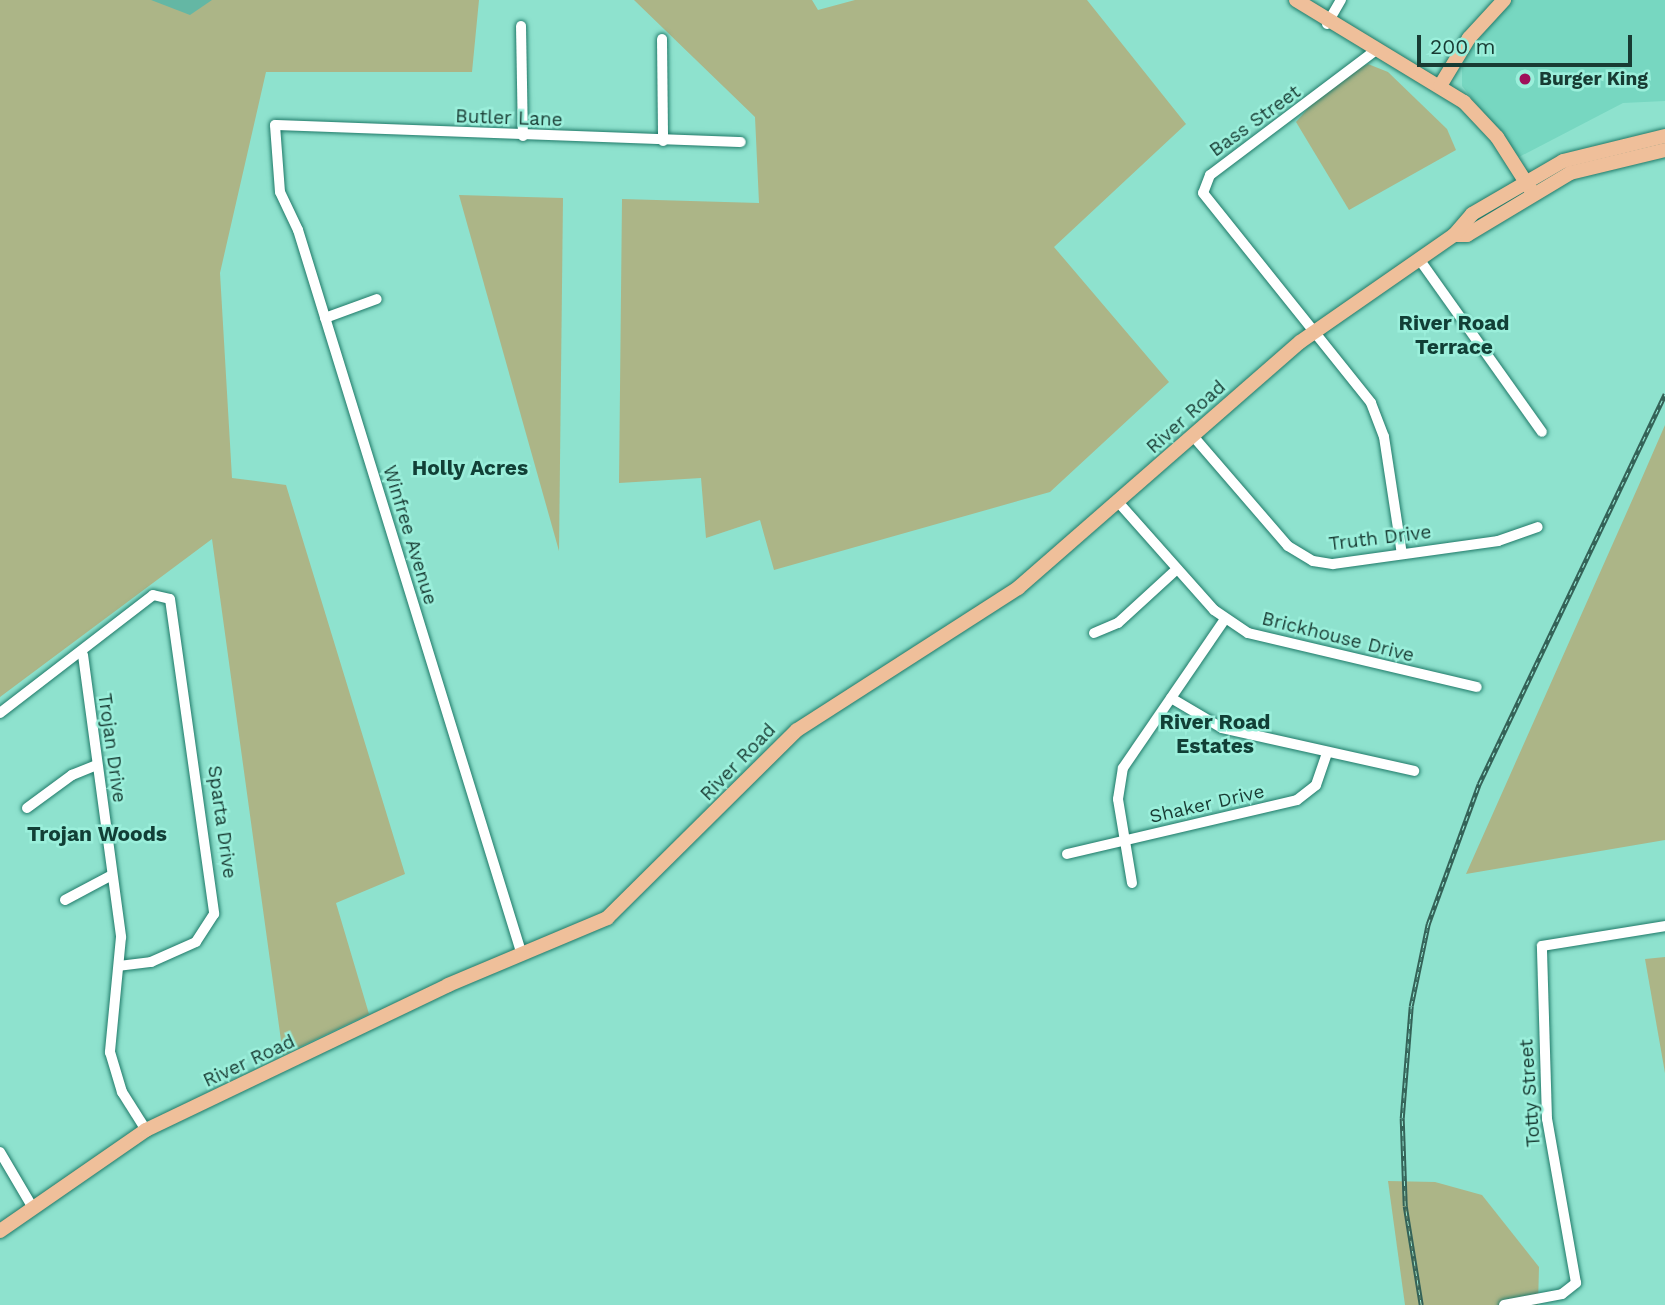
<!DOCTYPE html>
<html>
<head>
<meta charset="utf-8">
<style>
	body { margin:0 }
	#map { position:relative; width:1665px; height:1305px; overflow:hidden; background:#8ee2ce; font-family:"Work Sans",sans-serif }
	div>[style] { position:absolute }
	.built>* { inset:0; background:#77d7c1 }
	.green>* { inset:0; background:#acb587 }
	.water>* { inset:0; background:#64b7a4 }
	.roads { filter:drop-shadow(0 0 2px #207a69) drop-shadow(0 0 2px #207a69) }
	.minor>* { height:10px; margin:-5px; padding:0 5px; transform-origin:5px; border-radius:5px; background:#fff }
	.major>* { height:14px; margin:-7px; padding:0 7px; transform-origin:7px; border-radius:7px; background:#efbf9a }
	.rail>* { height:4.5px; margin-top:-2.25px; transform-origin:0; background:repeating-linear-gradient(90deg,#9befdb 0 5px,#346358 0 10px); box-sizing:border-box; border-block:2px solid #346358 }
	.dots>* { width:19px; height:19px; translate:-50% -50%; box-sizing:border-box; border:4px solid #9befdb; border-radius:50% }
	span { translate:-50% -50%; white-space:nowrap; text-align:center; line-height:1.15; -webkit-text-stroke:5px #9befdb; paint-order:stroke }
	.poi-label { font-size:19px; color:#183b33; font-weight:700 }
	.left { translate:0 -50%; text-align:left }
	.street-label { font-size:19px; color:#183b33 }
	.neighbourhood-label { font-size:21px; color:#113f36; font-weight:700 }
	.scale { position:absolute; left:1417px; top:35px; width:215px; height:32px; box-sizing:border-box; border:4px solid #183b33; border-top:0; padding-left:9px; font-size:21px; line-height:24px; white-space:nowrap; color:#183b33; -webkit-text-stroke:5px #9befdb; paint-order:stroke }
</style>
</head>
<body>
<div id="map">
	<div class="built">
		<i style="clip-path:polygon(1511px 0,1665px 0,1665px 101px,1623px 103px,1519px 157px,1462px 86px,1462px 60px)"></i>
	</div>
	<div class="green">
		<i style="clip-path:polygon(0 0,479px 0,472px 72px,266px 72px,220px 273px,232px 478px,286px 485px,405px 874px,336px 903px,369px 1014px,283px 1055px,212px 539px,0 697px)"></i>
		<i style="clip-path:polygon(634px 0,812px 0,818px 10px,855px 0,1087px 0,1186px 124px,1054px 247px,1169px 382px,1050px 492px,774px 570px,760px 520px,706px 538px,701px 478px,619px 483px,622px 199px,759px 203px,755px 117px)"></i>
		<i style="clip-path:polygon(1368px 64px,1388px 72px,1447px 129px,1456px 150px,1349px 210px,1296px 122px,1331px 82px)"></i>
		<i style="clip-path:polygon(459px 195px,563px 198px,559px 551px)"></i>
		<i style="clip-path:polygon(1665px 425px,1665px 840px,1466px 874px,1638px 487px)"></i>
		<i style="clip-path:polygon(1665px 957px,1665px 1073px,1645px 959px)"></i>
		<i style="clip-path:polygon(1388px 1181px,1435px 1182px,1482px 1195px,1539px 1267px,1538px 1305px,1405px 1305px)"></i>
	</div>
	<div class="water">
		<i style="clip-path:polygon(151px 0,212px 0,190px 15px)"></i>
	</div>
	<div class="roads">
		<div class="minor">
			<i style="left:1327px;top:24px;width:28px;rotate:-60deg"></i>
			<i style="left:521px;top:26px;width:110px;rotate:89deg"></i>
			<i style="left:662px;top:39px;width:102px;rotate:89.4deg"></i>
			<i style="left:1376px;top:50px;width:208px;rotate:143deg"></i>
			<i style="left:1210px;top:175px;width:19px;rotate:111deg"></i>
			<i style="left:1203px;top:193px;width:269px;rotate:51.3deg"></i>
			<i style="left:1371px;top:403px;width:36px;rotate:69deg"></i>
			<i style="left:1384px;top:437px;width:118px;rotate:81.3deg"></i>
			<i style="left:1419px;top:259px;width:212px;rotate:54.6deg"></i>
			<i style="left:325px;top:318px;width:55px;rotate:-20.1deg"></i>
			<i style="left:1193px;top:436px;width:145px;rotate:49.2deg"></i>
			<i style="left:1288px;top:546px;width:29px;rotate:31deg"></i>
			<i style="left:1313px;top:561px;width:20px;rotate:9deg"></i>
			<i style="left:1333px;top:564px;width:167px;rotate:-7.9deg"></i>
			<i style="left:1498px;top:541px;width:42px;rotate:-19.3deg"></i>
			<i style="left:1119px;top:503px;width:143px;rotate:48.4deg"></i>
			<i style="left:1214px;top:610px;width:41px;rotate:34.1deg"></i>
			<i style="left:1248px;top:633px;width:235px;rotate:13.3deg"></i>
			<i style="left:1094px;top:633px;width:26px;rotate:-23deg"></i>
			<i style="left:1118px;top:623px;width:80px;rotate:-42.5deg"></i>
			<i style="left:83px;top:655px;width:285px;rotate:82.3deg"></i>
			<i style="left:121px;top:937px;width:116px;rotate:95.5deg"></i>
			<i style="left:110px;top:1052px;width:42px;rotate:73.3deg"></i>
			<i style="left:122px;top:1092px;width:45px;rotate:57.7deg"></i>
			<i style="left:1171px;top:698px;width:59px;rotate:30.5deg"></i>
			<i style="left:1222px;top:728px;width:197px;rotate:12.6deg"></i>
			<i style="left:0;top:713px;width:193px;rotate:-37.6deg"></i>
			<i style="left:153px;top:595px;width:17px;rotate:13deg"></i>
			<i style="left:170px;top:599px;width:318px;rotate:82deg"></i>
			<i style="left:214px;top:914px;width:33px;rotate:123deg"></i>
			<i style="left:196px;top:942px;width:49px;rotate:156deg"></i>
			<i style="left:151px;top:962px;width:31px;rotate:173deg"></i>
			<i style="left:27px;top:808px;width:56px;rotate:-36.3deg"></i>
			<i style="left:72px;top:775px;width:27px;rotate:-22deg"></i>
			<i style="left:1067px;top:854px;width:236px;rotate:-13.2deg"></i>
			<i style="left:1297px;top:800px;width:24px;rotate:-38deg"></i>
			<i style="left:1316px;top:785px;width:34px;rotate:-71deg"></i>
			<i style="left:1132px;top:883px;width:85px;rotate:-99.5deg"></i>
			<i style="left:1118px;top:799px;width:31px;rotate:-81deg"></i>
			<i style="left:1123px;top:768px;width:181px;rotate:-55.6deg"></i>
			<i style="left:65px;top:900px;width:53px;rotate:-28deg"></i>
			<i style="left:522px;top:955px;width:759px;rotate:-107.17deg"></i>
			<i style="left:298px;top:230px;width:42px;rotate:-115.3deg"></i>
			<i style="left:280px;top:192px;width:67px;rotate:-94.3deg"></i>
			<i style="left:275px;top:125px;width:466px;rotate:2.1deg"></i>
			<i style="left:0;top:1152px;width:65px;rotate:59.5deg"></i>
			<i style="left:1504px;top:1305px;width:59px;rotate:-10.7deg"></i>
			<i style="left:1562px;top:1294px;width:18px;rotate:-38deg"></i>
			<i style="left:1576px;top:1283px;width:167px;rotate:-100deg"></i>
			<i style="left:1547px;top:1119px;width:173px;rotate:-91.7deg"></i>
			<i style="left:1542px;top:946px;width:125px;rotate:-9.2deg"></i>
		</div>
		<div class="major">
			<i style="left:1296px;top:0;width:197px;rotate:31.3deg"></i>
			<i style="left:1464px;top:102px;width:48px;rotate:46.7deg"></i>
			<i style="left:1497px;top:137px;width:65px;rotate:57.5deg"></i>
			<i style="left:1440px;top:86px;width:56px;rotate:-58.9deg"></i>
			<i style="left:1469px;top:38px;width:52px;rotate:-47.4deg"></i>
			<i style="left:1454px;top:235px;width:13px"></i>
			<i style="left:1467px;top:235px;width:120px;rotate:-31deg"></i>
			<i style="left:1570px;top:173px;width:98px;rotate:-13.6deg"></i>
			<i style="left:0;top:1231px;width:178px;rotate:-34.7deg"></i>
			<i style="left:146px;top:1130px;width:335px;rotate:-25.6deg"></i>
			<i style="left:448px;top:985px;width:173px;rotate:-22.8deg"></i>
			<i style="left:607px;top:918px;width:267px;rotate:-44.7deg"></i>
			<i style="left:797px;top:730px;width:263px;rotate:-32.7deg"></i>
			<i style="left:1018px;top:588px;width:374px;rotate:-41.1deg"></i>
			<i style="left:1300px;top:342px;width:188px;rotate:-34.8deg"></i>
			<i style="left:1454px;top:235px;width:28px;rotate:-49deg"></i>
			<i style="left:1472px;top:214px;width:105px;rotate:-30.2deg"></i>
			<i style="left:1563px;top:161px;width:105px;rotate:-13.8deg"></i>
		</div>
	</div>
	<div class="rail">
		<i style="left:1421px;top:1305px;width:100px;rotate:-99.2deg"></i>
		<i style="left:1405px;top:1206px;width:88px;rotate:-92deg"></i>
		<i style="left:1402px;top:1118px;width:112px;rotate:-85.4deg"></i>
		<i style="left:1411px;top:1006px;width:84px;rotate:-78.3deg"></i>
		<i style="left:1428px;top:924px;width:149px;rotate:-70deg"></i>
		<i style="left:1479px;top:784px;width:432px;rotate:-64.5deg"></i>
	</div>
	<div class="dots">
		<i style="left:1525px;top:79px;background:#9f105a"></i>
	</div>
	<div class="poi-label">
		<span class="left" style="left:1539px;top:79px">Burger King</span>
	</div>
	<div class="street-label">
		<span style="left:509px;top:118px;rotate:2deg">Butler Lane</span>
		<span style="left:1255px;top:121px;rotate:-36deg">Bass Street</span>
		<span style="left:1186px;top:417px;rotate:-42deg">River Road</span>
		<span style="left:410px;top:535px;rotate:73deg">Winfree Avenue</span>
		<span style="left:1380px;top:538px;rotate:-7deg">Truth Drive</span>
		<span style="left:1338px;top:637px;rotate:14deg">Brickhouse Drive</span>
		<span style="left:112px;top:748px;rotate:82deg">Trojan Drive</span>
		<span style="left:738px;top:762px;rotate:-46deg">River Road</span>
		<span style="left:1207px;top:804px;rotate:-13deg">Shaker Drive</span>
		<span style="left:222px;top:822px;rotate:82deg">Sparta Drive</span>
		<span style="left:249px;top:1061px;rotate:-25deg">River Road</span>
		<span style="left:1530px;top:1093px;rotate:-94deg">Totty Street</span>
	</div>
	<div class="neighbourhood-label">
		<span style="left:1454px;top:335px">River Road<br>Terrace</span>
		<span style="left:470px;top:468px">Holly Acres</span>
		<span style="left:1215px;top:734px">River Road<br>Estates</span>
		<span style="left:97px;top:834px">Trojan Woods</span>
	</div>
	<div class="scale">200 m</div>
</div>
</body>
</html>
